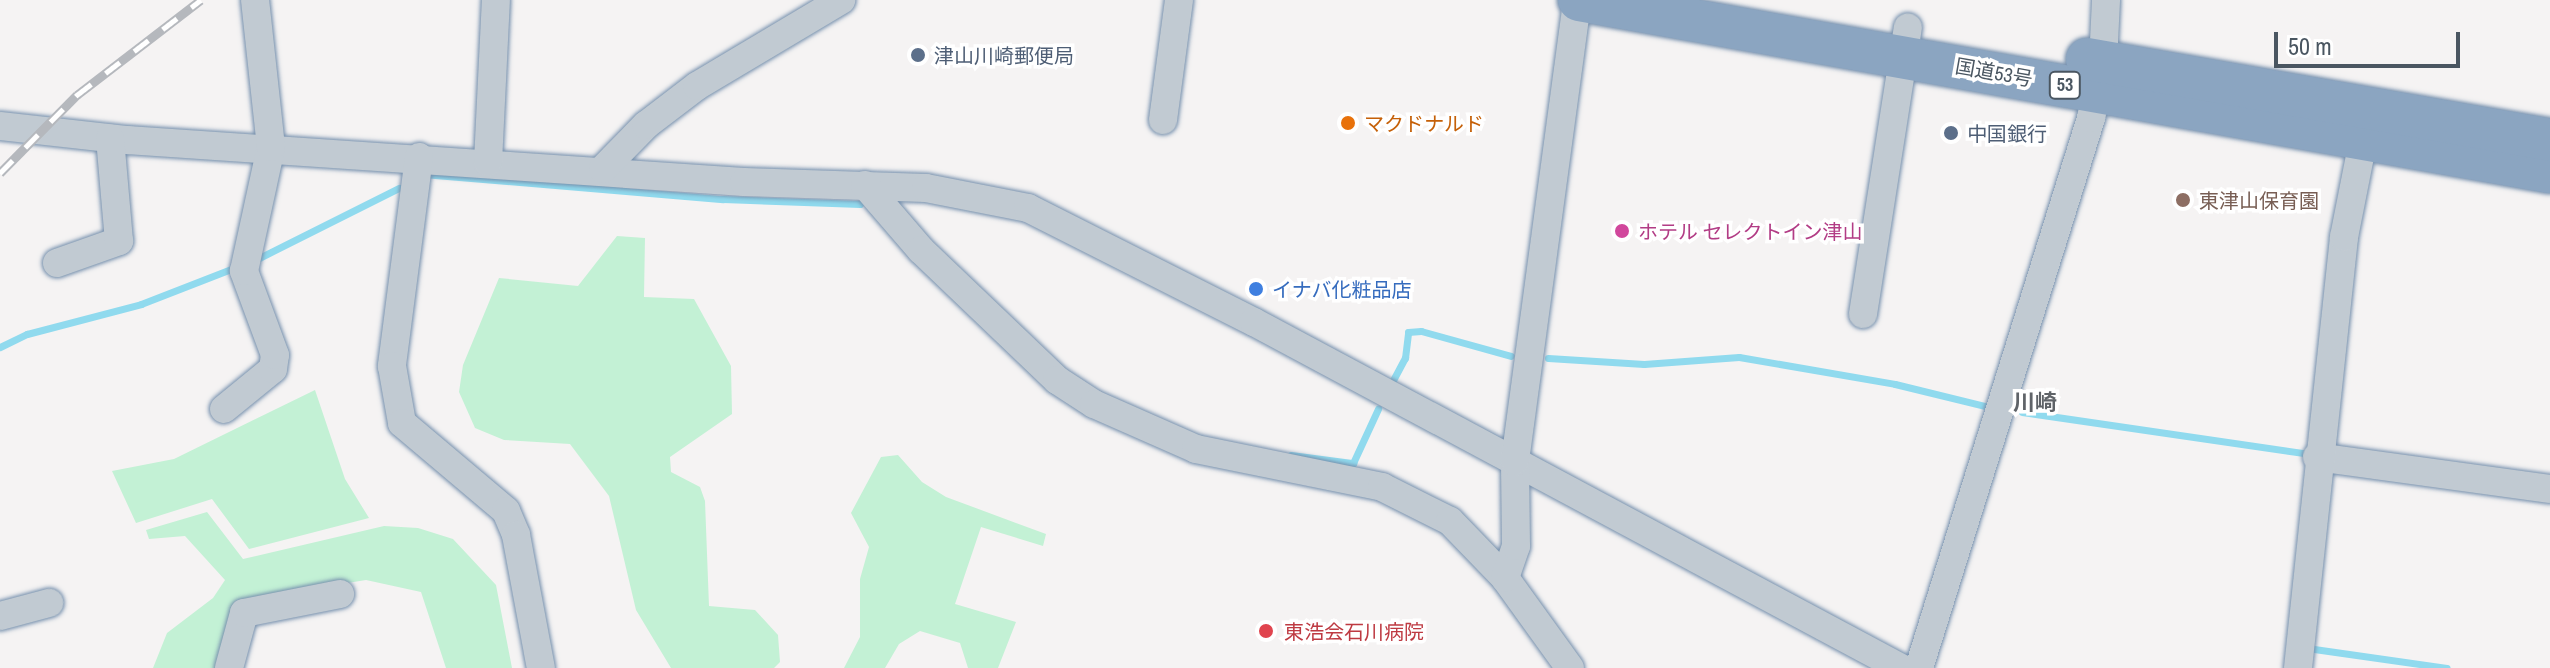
<!DOCTYPE html>
<html>
<head>
<meta charset="utf-8">
<style>
	body { margin:0 }
	#map { position:relative; width:2550px; height:668px; overflow:hidden; background:#f5f3f3; font-family:"Archivo Narrow","Noto Sans JP",sans-serif }
	div>[style] { position:absolute }
	.green>* { inset:0; background:#c3f1d5 }
	.stream>* { height:7px; margin:-3.5px; padding:0 3.5px; transform-origin:3.5px; border-radius:3.5px; background:#90daee }
	.roads { filter:drop-shadow(0 0 2px #7690ad) drop-shadow(0 0 2px #7690ad) }
	.minor>* { height:28px; margin:-14px; padding:0 14px; transform-origin:14px; border-radius:14px; background:#c1cad2 }
	.highway>* { height:42px; margin:-21px; padding:0 21px; transform-origin:21px; border-radius:21px; background:#8ba5c1 }
	.rail>* { height:9px; margin-top:-4.5px; transform-origin:0; background:repeating-linear-gradient(90deg,#fff 0 18px,#b5b8bd 0 36px); box-sizing:border-box; border-block:2px solid #b5b8bd }
	.dots>* { width:22px; height:22px; translate:-50% -50%; box-sizing:border-box; border:4px solid #fff; border-radius:50% }
	span { translate:-50% -50%; white-space:nowrap; text-align:center; line-height:1.15; -webkit-text-stroke:7px #fff; paint-order:stroke }
	.shield-label span { padding:2px 6px; background:#fff; border:2px solid; border-radius:6px; -webkit-text-stroke-width:0 }
	.shield-label { font-size:18px; color:#4a5661; font-weight:700 }
	.service-label { font-size:20px; color:#4e5e75 }
	.left { translate:0 -50%; text-align:left }
	.street-label { font-size:20px; color:#4a5661 }
	.food-label { font-size:20px; color:#c56008 }
	.education-label { font-size:20px; color:#785e54 }
	.hotel-label { font-size:20px; color:#b23c85 }
	.shop-label { font-size:20px; color:#366cbe }
	.health-label { font-size:20px; color:#be3a42 }
	.neighbourhood-label { font-size:22px; color:#5f6368; font-weight:700 }
	.scale { position:absolute; left:2274px; top:32px; width:186px; height:36px; box-sizing:border-box; border:4px solid #4a5661; border-top:0; padding-left:10px; font-size:24px; line-height:28px; white-space:nowrap; color:#4a5661; -webkit-text-stroke:6px #fff; paint-order:stroke }
</style>
</head>
<body>
<div id="map">
	<div class="green">
		<i style="clip-path:polygon(617px 236px,645px 238px,644px 297px,694px 299px,731px 366px,732px 414px,670px 457px,671px 472px,700px 487px,705px 501px,709px 606px,755px 610px,778px 635px,780px 662px,774px 668px,671px 668px,636px 610px,609px 496px,570px 444px,504px 440px,475px 428px,459px 392px,463px 365px,499px 278px,578px 286px)"></i>
		<i style="clip-path:polygon(315px 390px,345px 479px,369px 518px,249px 549px,212px 499px,136px 523px,112px 471px,174px 459px)"></i>
		<i style="clip-path:polygon(898px 455px,922px 482px,946px 497px,1046px 534px,1043px 546px,981px 527px,955px 604px,1016px 622px,998px 668px,968px 668px,960px 643px,920px 631px,899px 644px,885px 668px,844px 668px,860px 637px,860px 579px,869px 547px,851px 513px,881px 457px)"></i>
		<i style="clip-path:polygon(207px 512px,243px 559px,384px 526px,418px 528px,453px 539px,496px 585px,512px 668px,446px 668px,421px 592px,366px 580px,235px 601px,220px 668px,153px 668px,167px 633px,213px 598px,225px 580px,185px 536px,149px 539px,146px 530px)"></i>
	</div>
	<div class="stream">
		<i style="left:423px;top:174px;width:301px;rotate:4.8deg"></i>
		<i style="left:723px;top:199px;width:137px;rotate:2.1deg"></i>
		<i style="left:255px;top:260px;width:161px;rotate:-26.6deg"></i>
		<i style="left:0;top:347px;width:30px;rotate:-26deg"></i>
		<i style="left:27px;top:334px;width:118px;rotate:-14.7deg"></i>
		<i style="left:141px;top:304px;width:100px;rotate:-21.2deg"></i>
		<i style="left:1548px;top:358px;width:96px;rotate:3.6deg"></i>
		<i style="left:1644px;top:364px;width:95px;rotate:-4.2deg"></i>
		<i style="left:1739px;top:357px;width:158px;rotate:9.8deg"></i>
		<i style="left:1895px;top:384px;width:93px;rotate:13.7deg"></i>
		<i style="left:1391px;top:384px;width:30px;rotate:-62deg"></i>
		<i style="left:1405px;top:358px;width:26px;rotate:-83deg"></i>
		<i style="left:1408px;top:332px;width:13px;rotate:-4deg"></i>
		<i style="left:1421px;top:331px;width:93px;rotate:15.5deg"></i>
		<i style="left:2022px;top:412px;width:292px;rotate:8.3deg"></i>
		<i style="left:1291px;top:455px;width:63px;rotate:7.4deg"></i>
		<i style="left:1353px;top:463px;width:60px;rotate:-65.2deg"></i>
		<i style="left:2307px;top:648px;width:141px;rotate:8.1deg"></i>
	</div>
	<div class="roads">
		<div class="minor">
			<i style="left:1163px;top:120px;width:121px;rotate:-82.4deg"></i>
			<i style="left:0;top:126px;width:128px;rotate:6.3deg"></i>
			<i style="left:127px;top:140px;width:618px;rotate:3.89deg"></i>
			<i style="left:744px;top:182px;width:182px;rotate:1.9deg"></i>
			<i style="left:926px;top:188px;width:104px;rotate:11.1deg"></i>
			<i style="left:1028px;top:208px;width:253px;rotate:26.8deg"></i>
			<i style="left:1254px;top:322px;width:734px;rotate:28.14deg"></i>
			<i style="left:419px;top:157px;width:211px;rotate:97.4deg"></i>
			<i style="left:392px;top:366px;width:58px;rotate:80deg"></i>
			<i style="left:402px;top:423px;width:136px;rotate:40.2deg"></i>
			<i style="left:506px;top:511px;width:26px;rotate:67deg"></i>
			<i style="left:516px;top:535px;width:135px;rotate:79.4deg"></i>
			<i style="left:488px;top:162px;width:162px;rotate:-87.2deg"></i>
			<i style="left:603px;top:169px;width:62px;rotate:-45.7deg"></i>
			<i style="left:646px;top:125px;width:64px;rotate:-37.4deg"></i>
			<i style="left:697px;top:86px;width:168px;rotate:-30.8deg"></i>
			<i style="left:865px;top:185px;width:86px;rotate:49.3deg"></i>
			<i style="left:921px;top:250px;width:188px;rotate:43.7deg"></i>
			<i style="left:1057px;top:380px;width:44px;rotate:33deg"></i>
			<i style="left:1094px;top:404px;width:111px;rotate:23.8deg"></i>
			<i style="left:1196px;top:449px;width:190px;rotate:11.5deg"></i>
			<i style="left:1382px;top:487px;width:76px;rotate:26.6deg"></i>
			<i style="left:1450px;top:521px;width:79px;rotate:46deg"></i>
			<i style="left:1505px;top:578px;width:111px;rotate:54.2deg"></i>
			<i style="left:57px;top:263px;width:66px;rotate:-19.5deg"></i>
			<i style="left:119px;top:241px;width:103px;rotate:-95deg"></i>
			<i style="left:1863px;top:314px;width:290px;rotate:-81.1deg"></i>
			<i style="left:224px;top:409px;width:63px;rotate:-39.2deg"></i>
			<i style="left:273px;top:369px;width:14px;rotate:-82deg"></i>
			<i style="left:275px;top:355px;width:90px;rotate:-110.3deg"></i>
			<i style="left:244px;top:271px;width:127px;rotate:-77.7deg"></i>
			<i style="left:271px;top:147px;width:148px;rotate:-96.2deg"></i>
			<i style="left:2317px;top:457px;width:235px;rotate:7.8deg"></i>
			<i style="left:1505px;top:578px;width:34px;rotate:-71deg"></i>
			<i style="left:1516px;top:546px;width:85px;rotate:-90.7deg"></i>
			<i style="left:1515px;top:461px;width:465px;rotate:-82.3deg"></i>
			<i style="left:0;top:616px;width:51px;rotate:-14.9deg"></i>
			<i style="left:229px;top:668px;width:57px;rotate:-74.7deg"></i>
			<i style="left:244px;top:613px;width:98px;rotate:-11.2deg"></i>
			<i style="left:1919px;top:668px;width:576px;rotate:-72.63deg"></i>
			<i style="left:2091px;top:118px;width:57px;rotate:-77.9deg"></i>
			<i style="left:2103px;top:62px;width:62px;rotate:-87.2deg"></i>
			<i style="left:2298px;top:668px;width:433px;rotate:-83.9deg"></i>
			<i style="left:2344px;top:237px;width:118px;rotate:-78.8deg"></i>
		</div>
		<div class="highway">
			<i style="left:1579px;top:0;width:986px;rotate:10.05deg"></i>
			<i style="left:2087px;top:59px;width:470px;rotate:9.9deg"></i>
		</div>
	</div>
	<div class="rail">
		<i style="left:0;top:173px;width:110px;rotate:-45.4deg"></i>
		<i style="left:77px;top:95px;width:156px;rotate:-37.5deg"></i>
	</div>
	<div class="dots">
		<i style="left:918px;top:55px;background:#5c6f8a"></i>
		<i style="left:1348px;top:123px;background:#e8710a"></i>
		<i style="left:1951px;top:133px;background:#5c6f8a"></i>
		<i style="left:2183px;top:200px;background:#8d6e63"></i>
		<i style="left:1622px;top:231px;background:#d1479c"></i>
		<i style="left:1256px;top:289px;background:#3f7fe0"></i>
		<i style="left:1266px;top:631px;background:#e0444e"></i>
	</div>
	<div class="shield-label">
		<span style="left:2065px;top:85px">53</span>
	</div>
	<div class="service-label">
		<span class="left" style="left:934px;top:55px">津山川崎郵便局</span>
		<span class="left" style="left:1967px;top:133px">中国銀行</span>
	</div>
	<div class="street-label">
		<span style="left:1994px;top:72px;rotate:10deg">国道53号</span>
	</div>
	<div class="food-label">
		<span class="left" style="left:1364px;top:123px">マクドナルド</span>
	</div>
	<div class="education-label">
		<span class="left" style="left:2199px;top:200px">東津山保育園</span>
	</div>
	<div class="hotel-label">
		<span class="left" style="left:1638px;top:231px">ホテル セレクトイン津山</span>
	</div>
	<div class="shop-label">
		<span class="left" style="left:1272px;top:289px">イナバ化粧品店</span>
	</div>
	<div class="health-label">
		<span class="left" style="left:1284px;top:631px">東浩会石川病院</span>
	</div>
	<div class="neighbourhood-label">
		<span style="left:2035px;top:403px">川崎</span>
	</div>
	<div class="scale">50 m</div>
</div>
</body>
</html>
